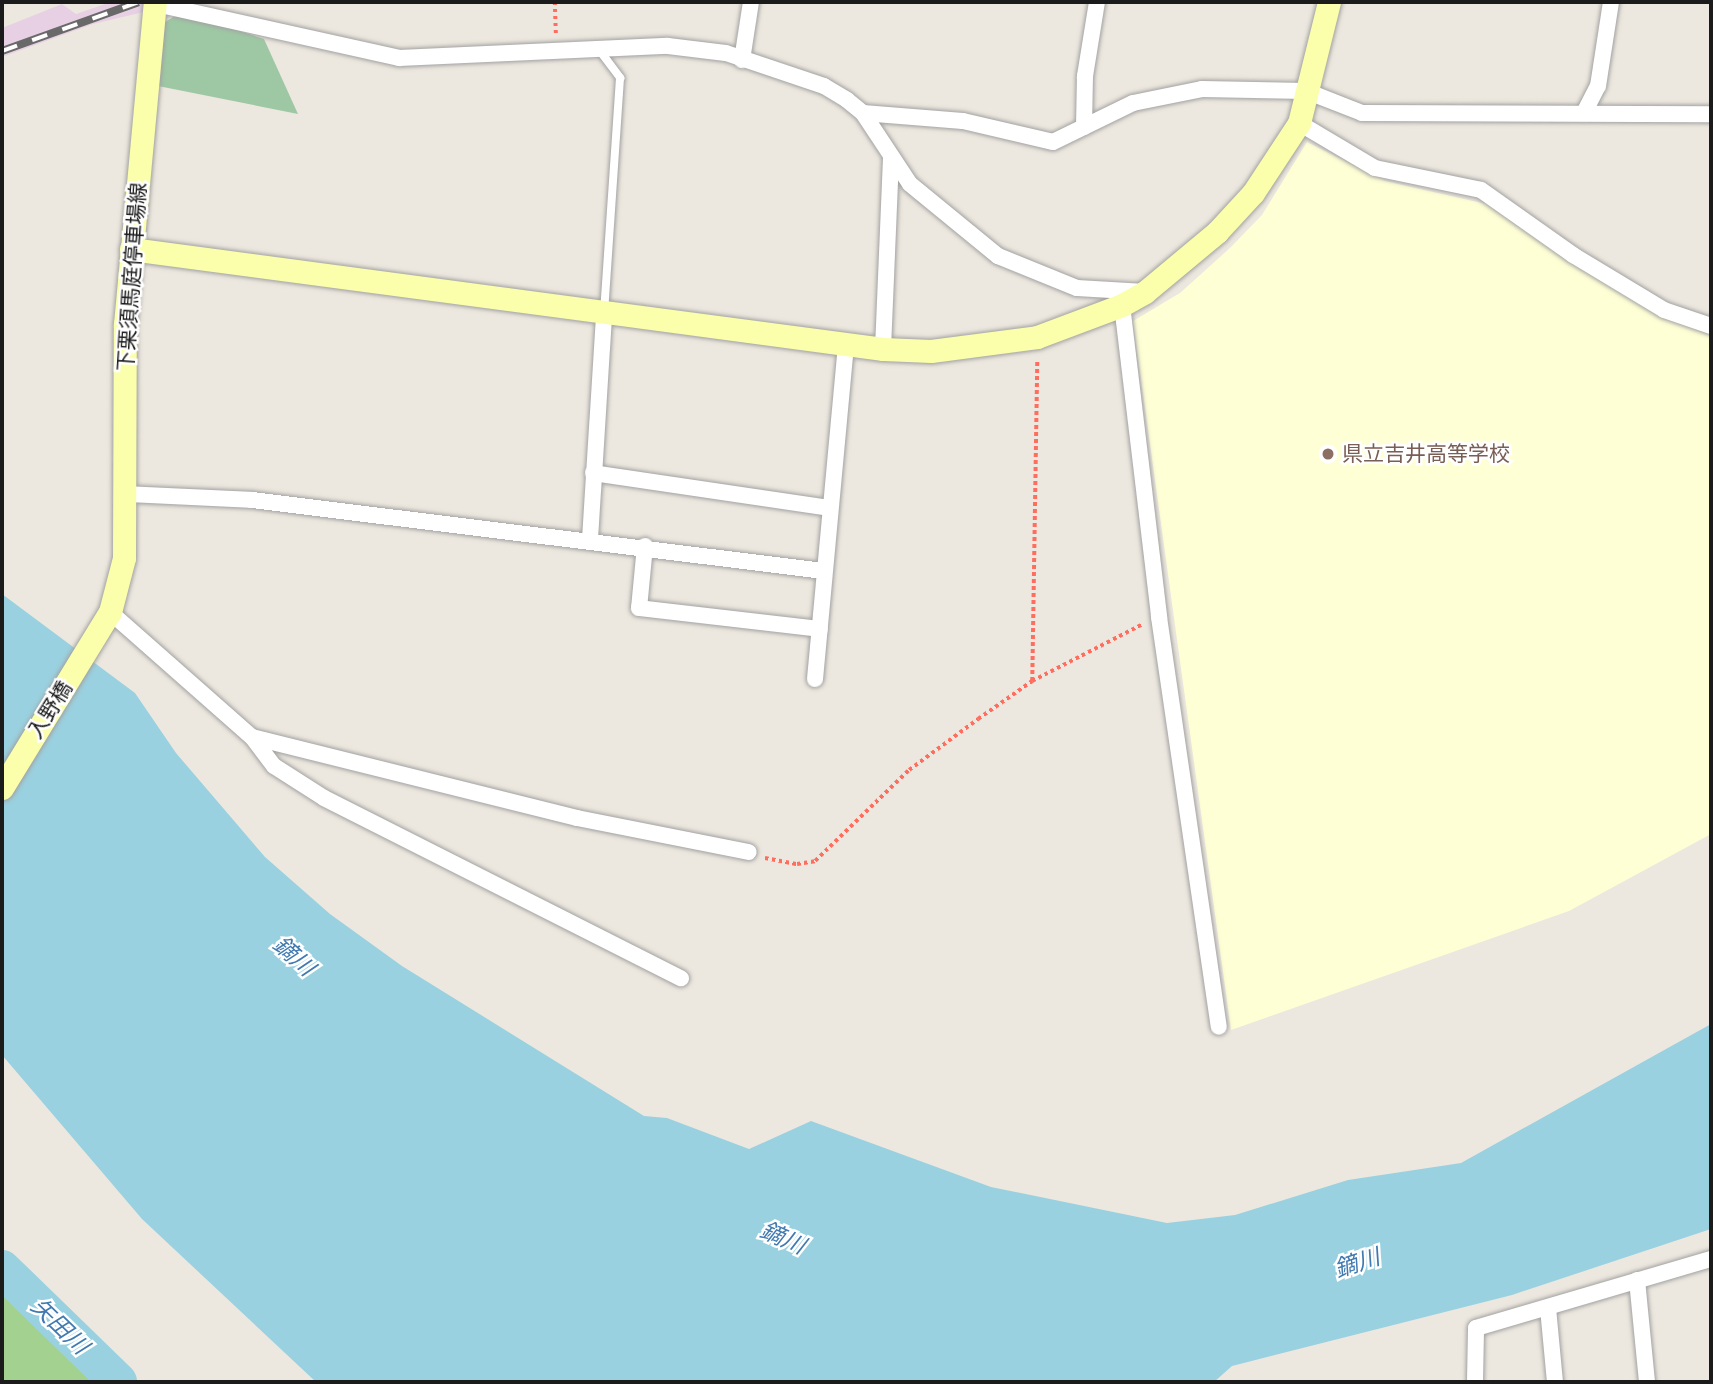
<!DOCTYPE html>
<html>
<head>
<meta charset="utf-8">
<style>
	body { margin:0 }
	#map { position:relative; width:1713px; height:1384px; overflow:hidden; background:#ede8df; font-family:Poppins,"Noto Sans JP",sans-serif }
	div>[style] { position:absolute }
	.industrial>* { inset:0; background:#e7d0e3 }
	.education>* { inset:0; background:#ffffd6 }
	.forest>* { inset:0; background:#a3d18f }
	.cemetery>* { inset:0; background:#9ec8a4 }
	.water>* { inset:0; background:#9ad1e0 }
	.river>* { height:38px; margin:-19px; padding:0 19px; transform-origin:19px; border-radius:19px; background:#9ad1e0 }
	.path>* { height:3.5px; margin-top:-1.75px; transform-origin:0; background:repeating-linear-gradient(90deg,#ff6d5e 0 3.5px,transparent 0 7px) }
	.roads { filter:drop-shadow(0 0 2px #a2a2a2) drop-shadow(0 0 2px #a2a2a2) }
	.lane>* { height:8px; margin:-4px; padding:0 4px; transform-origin:4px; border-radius:4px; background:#fff }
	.street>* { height:16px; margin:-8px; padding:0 8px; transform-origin:8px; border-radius:8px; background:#fff }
	.secondary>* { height:23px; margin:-11.5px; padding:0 11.5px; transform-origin:11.5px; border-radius:11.5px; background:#fbffab }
	.rail>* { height:8px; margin-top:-4px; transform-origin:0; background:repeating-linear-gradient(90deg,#fff 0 16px,#696969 0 32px); box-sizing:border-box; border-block:2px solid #696969 }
	.dots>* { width:19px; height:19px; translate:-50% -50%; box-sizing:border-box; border:4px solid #fff; border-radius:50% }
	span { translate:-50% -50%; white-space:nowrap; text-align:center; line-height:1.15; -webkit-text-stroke:5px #fff; paint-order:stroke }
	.street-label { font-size:21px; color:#1b1b1b }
	.education-label { font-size:21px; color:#785e54 }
	.left { translate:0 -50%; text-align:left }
	.water-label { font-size:23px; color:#407ab1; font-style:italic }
	.frame { position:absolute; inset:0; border:4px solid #1b1b1b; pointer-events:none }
</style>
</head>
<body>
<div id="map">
	<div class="industrial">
		<i style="clip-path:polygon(111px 2px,186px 2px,93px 24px,2px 57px,2px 28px,62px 4px,76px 14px)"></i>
	</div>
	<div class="education">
		<i style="clip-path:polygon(1307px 142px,1385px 181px,1486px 204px,1569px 262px,1661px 315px,1711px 333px,1711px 834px,1569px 911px,1231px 1030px,1133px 321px,1180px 293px,1230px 248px,1262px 215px)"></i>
	</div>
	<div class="forest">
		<i style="clip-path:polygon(2px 1287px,85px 1372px,110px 1382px,2px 1382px)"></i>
	</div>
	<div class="cemetery">
		<i style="clip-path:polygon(182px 12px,264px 39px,298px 114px,158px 86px,165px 22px)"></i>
	</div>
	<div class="water">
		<i style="clip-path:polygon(2px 594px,135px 693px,176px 753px,265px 857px,330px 914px,402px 966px,644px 1116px,667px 1118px,749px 1149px,811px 1121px,991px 1187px,1167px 1223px,1235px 1215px,1348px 1180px,1461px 1163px,1711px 1024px,1711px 1229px,1512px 1295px,1232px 1366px,1214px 1382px,316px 1382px,142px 1219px,2px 1055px)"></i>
	</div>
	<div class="river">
		<i style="left:2px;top:1269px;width:162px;rotate:44.2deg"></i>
	</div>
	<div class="path">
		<i style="left:555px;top:2px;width:33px;rotate:88deg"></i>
		<i style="left:1032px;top:681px;width:321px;rotate:-89.1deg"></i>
		<i style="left:765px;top:858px;width:33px;rotate:11deg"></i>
		<i style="left:797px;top:864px;width:18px;rotate:-9deg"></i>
		<i style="left:815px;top:861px;width:131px;rotate:-44.1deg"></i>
		<i style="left:909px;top:770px;width:86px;rotate:-36.5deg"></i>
		<i style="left:978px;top:719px;width:66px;rotate:-35.1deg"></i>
		<i style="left:1032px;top:681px;width:123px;rotate:-27.2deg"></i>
	</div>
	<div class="roads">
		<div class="lane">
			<i style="left:600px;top:51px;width:34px;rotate:53deg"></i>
			<i style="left:620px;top:78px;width:234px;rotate:93.9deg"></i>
		</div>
		<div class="street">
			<i style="left:156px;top:4px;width:249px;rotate:12.5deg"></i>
			<i style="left:399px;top:58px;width:269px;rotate:-2.6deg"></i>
			<i style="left:668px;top:46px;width:58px;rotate:6.9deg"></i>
			<i style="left:726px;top:53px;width:103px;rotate:18.6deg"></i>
			<i style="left:824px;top:86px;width:27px;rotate:31deg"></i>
			<i style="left:847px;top:100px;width:21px;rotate:39deg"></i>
			<i style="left:863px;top:113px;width:85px;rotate:56.5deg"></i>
			<i style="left:910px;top:184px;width:114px;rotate:39.3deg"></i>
			<i style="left:998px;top:256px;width:85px;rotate:22.1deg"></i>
			<i style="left:1077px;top:288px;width:68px;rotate:3.4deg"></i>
			<i style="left:742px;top:60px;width:59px;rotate:-81.2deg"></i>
			<i style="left:863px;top:113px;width:100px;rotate:4.6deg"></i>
			<i style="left:963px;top:121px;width:92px;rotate:13.1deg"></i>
			<i style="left:1053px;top:142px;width:89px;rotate:-26deg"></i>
			<i style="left:1133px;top:103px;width:70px;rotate:-11.5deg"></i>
			<i style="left:1202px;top:89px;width:104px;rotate:1.1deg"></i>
			<i style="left:1306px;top:91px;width:60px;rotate:21.4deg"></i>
			<i style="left:1362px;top:113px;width:349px;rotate:0.2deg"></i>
			<i style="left:1584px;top:113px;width:30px;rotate:-63deg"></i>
			<i style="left:1598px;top:86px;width:85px;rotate:-81.2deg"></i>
			<i style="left:1299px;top:123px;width:88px;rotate:30.6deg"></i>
			<i style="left:1375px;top:168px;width:108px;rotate:11.7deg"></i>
			<i style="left:1481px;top:190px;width:113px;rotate:35.2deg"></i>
			<i style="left:1573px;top:255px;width:106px;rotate:31.1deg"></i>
			<i style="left:1664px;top:310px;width:50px;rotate:18.8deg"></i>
			<i style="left:1084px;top:127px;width:51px;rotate:-88.9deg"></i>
			<i style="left:1085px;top:76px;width:75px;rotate:-80.8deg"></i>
			<i style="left:1122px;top:305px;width:314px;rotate:83.2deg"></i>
			<i style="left:1159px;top:617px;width:414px;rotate:81.7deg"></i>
			<i style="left:883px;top:349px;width:192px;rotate:-87.6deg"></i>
			<i style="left:593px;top:473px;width:239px;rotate:8.4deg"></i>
			<i style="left:126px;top:494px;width:126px;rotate:2.7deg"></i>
			<i style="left:252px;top:500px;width:576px;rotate:7.08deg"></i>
			<i style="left:590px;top:539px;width:225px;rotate:-86.4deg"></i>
			<i style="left:645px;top:546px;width:62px;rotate:95.5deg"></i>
			<i style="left:639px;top:608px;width:182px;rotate:6.6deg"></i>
			<i style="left:110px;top:612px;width:189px;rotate:41.4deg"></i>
			<i style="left:252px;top:737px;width:335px;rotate:14deg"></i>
			<i style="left:577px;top:818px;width:175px;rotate:11.2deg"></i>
			<i style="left:815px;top:679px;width:335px;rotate:-84.7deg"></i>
			<i style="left:252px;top:737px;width:36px;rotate:53deg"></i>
			<i style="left:274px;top:766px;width:59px;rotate:32.6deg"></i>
			<i style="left:324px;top:798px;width:400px;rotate:26.8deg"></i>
			<i style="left:1637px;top:1280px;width:102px;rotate:84.4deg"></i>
			<i style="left:1548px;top:1308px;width:74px;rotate:84.6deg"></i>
			<i style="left:1475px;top:1382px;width:54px;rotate:-88.9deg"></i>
			<i style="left:1476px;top:1328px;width:245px;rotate:-16.4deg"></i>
		</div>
		<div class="secondary">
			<i style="left:131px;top:249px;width:759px;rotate:7.57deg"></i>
			<i style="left:883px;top:349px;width:48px;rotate:2.4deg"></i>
			<i style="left:931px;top:351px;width:107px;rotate:-7.5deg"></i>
			<i style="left:1037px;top:337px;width:91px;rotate:-20.6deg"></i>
			<i style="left:1122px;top:305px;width:26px;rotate:-29deg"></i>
			<i style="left:1145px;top:292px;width:94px;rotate:-39.8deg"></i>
			<i style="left:1217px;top:232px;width:53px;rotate:-47.3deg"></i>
			<i style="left:1253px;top:193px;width:84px;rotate:-56.7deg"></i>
			<i style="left:1299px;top:123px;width:125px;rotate:-76.1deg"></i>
			<i style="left:2px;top:788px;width:206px;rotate:-58.5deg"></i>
			<i style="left:110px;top:612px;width:56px;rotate:-75.5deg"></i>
			<i style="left:124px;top:558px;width:234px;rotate:-89.8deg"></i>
			<i style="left:125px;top:324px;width:323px;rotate:-84.7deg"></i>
		</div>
	</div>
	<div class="rail">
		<i style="left:2px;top:51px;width:145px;rotate:-19.7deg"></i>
	</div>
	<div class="dots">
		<i style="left:1328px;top:454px;background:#8d6e63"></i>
	</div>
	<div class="street-label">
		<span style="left:132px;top:277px;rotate:-86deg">下栗須馬庭停車場線</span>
		<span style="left:50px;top:710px;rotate:-58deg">入野橋</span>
	</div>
	<div class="education-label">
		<span class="left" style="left:1342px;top:454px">県立吉井高等学校</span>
	</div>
	<div class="water-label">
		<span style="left:294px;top:956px;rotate:42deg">鏑川</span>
		<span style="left:783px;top:1238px;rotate:24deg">鏑川</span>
		<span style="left:1357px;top:1263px;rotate:-18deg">鏑川</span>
		<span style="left:60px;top:1326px;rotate:44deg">矢田川</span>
	</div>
	<div class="frame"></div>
</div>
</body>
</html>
